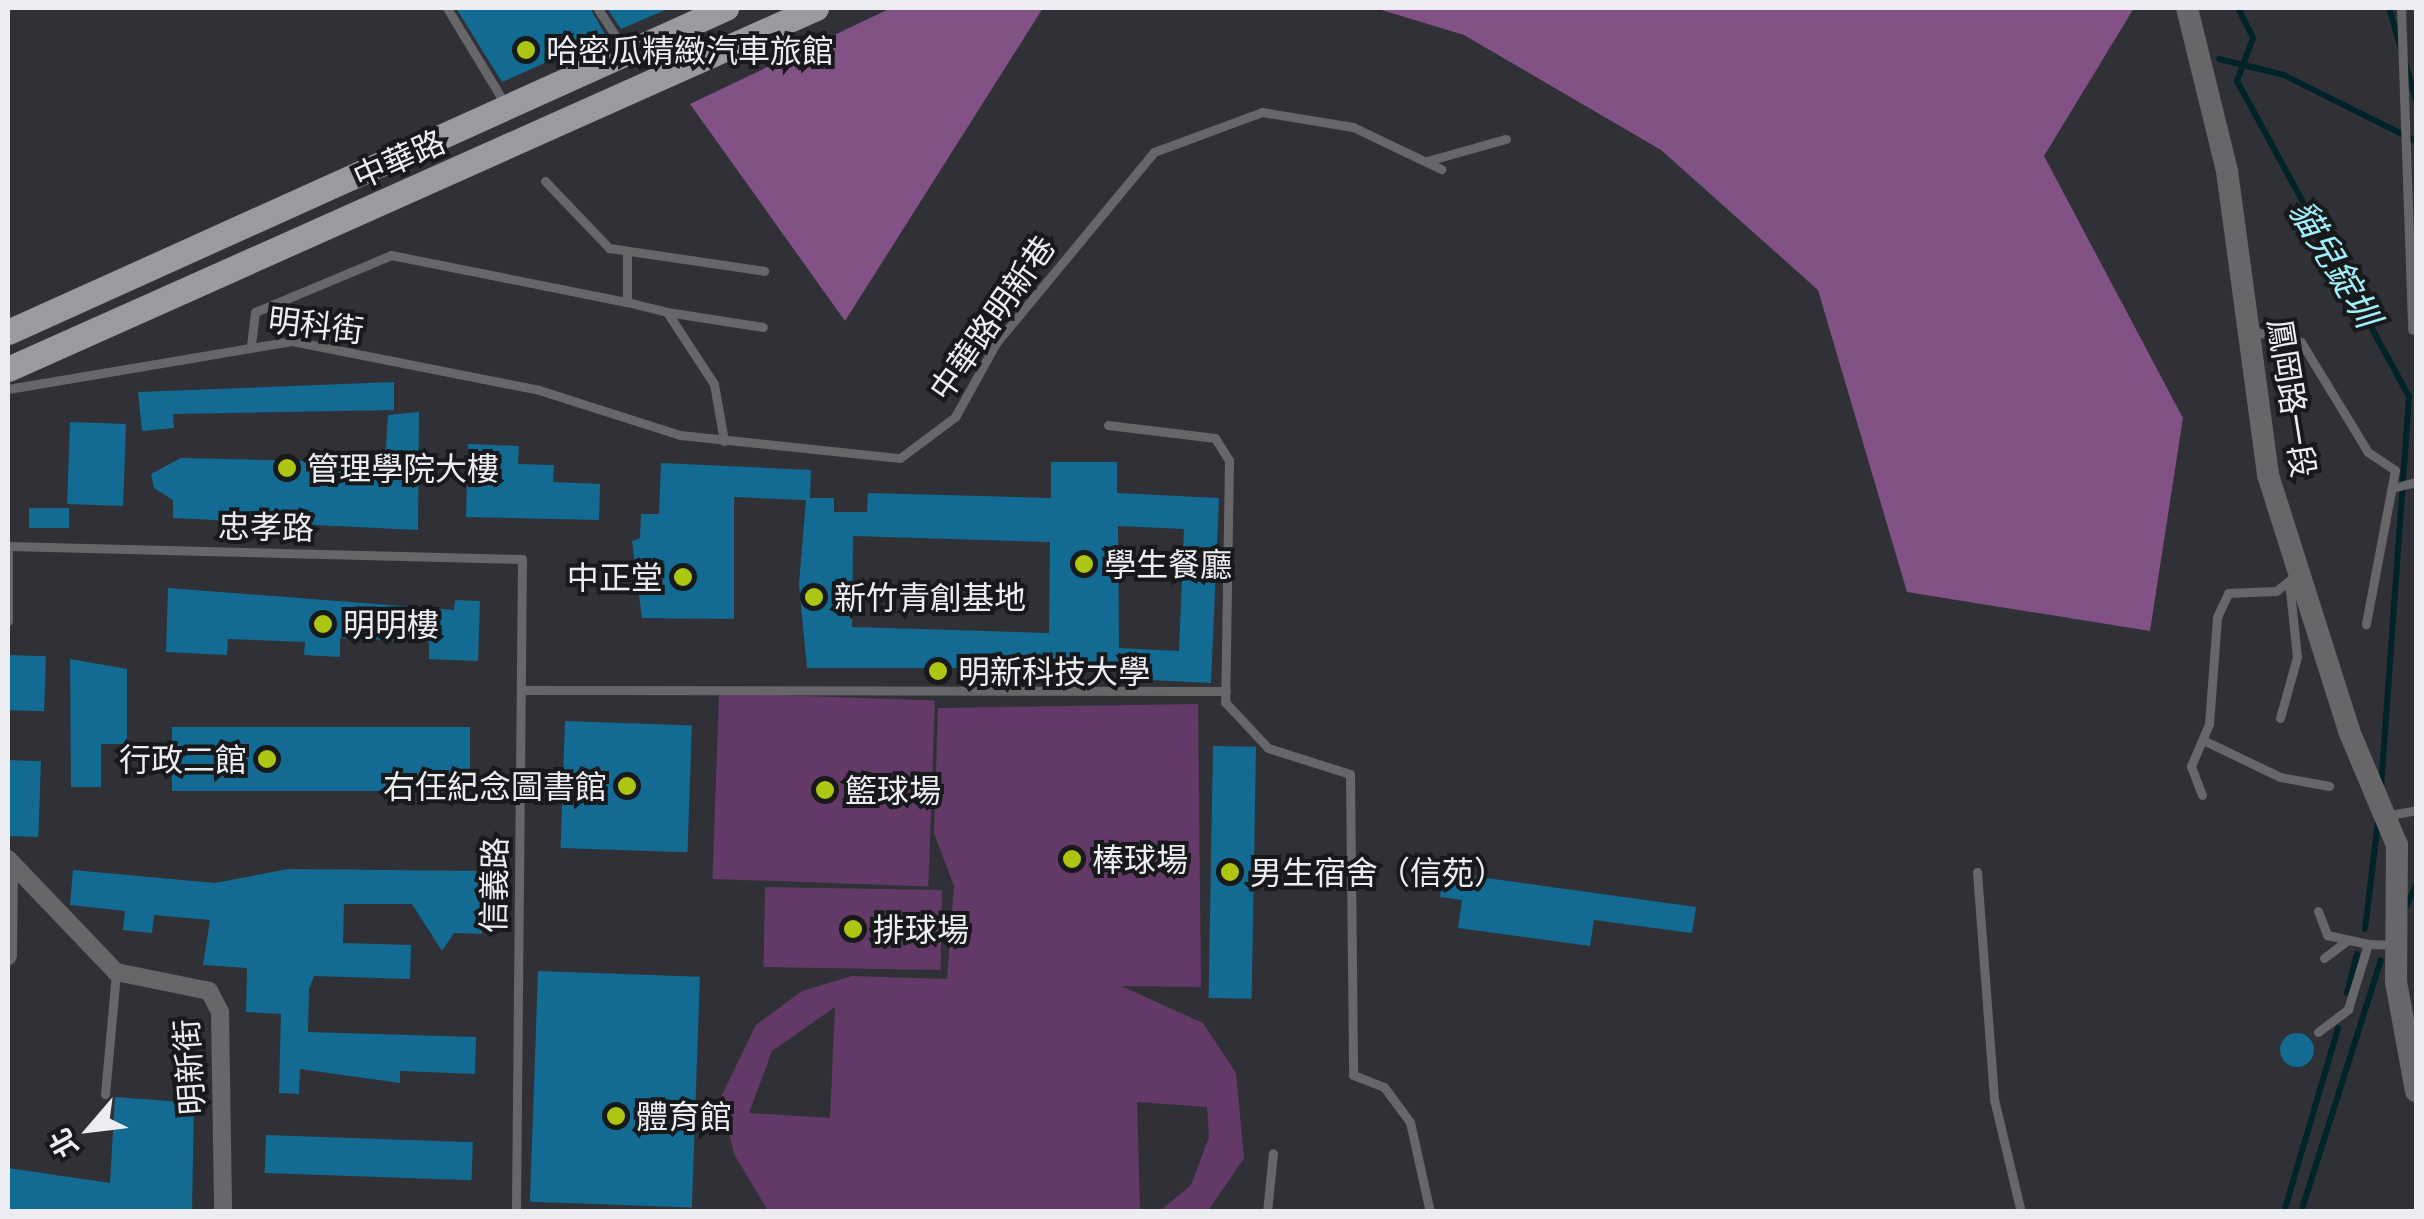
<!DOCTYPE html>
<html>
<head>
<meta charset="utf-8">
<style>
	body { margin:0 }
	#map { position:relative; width:2424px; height:1219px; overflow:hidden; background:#2f3136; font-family:"IBM Plex Sans","Noto Sans TC",sans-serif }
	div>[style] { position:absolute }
	.green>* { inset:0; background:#633a67; transform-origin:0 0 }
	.forest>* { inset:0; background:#825186 }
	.stream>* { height:6px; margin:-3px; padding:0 3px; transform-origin:3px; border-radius:3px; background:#002328 }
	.building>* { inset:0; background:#136a93; transform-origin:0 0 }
	.round { border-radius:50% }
	.service>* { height:9px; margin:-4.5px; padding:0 4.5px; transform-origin:4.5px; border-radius:4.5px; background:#676669 }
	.minor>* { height:18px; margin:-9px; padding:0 9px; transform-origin:9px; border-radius:9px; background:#676669 }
	.tertiary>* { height:22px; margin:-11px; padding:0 11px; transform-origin:11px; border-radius:11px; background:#676669 }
	.primary>* { height:25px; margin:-12.5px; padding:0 12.5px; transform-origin:12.5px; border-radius:12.5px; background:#9b9aa0 }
	.dots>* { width:28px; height:28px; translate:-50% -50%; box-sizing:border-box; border:5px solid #18191b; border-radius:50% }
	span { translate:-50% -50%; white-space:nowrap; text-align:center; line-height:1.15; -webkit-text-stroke:8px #18191b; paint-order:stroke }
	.poi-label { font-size:32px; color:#ecedf1 }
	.left { translate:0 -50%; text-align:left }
	.right { translate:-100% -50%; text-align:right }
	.street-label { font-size:32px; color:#ecedf1 }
	.water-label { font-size:35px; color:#a0eef9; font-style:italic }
	.frame { position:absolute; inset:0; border:10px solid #ecedf1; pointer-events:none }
	.north { position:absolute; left:40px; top:1079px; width:100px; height:100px; -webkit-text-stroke:8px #18191b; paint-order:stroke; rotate:242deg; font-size:28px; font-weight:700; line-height:40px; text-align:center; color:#ecedf1 }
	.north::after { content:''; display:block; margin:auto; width:35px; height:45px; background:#ecedf1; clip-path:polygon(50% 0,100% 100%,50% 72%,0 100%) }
</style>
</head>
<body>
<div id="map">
	<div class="green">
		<i style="left:719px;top:693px;width:216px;height:186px;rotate:2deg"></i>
		<i style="clip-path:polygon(evenodd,1198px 704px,1201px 987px,1121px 986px,1203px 1023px,1236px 1073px,1244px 1158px,1208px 1211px,1160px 1211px,1191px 1185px,1209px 1137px,1207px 1107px,1137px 1102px,1140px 1211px,768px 1211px,734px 1154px,721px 1097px,756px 1025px,802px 991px,852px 976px,947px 979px,954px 886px,934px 833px,938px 708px,1198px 704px,835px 1007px,830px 1118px,749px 1113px,772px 1051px,835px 1007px)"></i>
		<i style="left:765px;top:887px;width:177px;height:80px;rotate:1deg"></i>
	</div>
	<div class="forest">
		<i style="clip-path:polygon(891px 8px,1043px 8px,845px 321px,690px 104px)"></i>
		<i style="clip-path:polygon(1375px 8px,2134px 8px,2044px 156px,2183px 418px,2150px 631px,1907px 592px,1818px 290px,1661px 150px,1464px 35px)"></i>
	</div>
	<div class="stream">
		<i style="left:2238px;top:8px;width:34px;rotate:63deg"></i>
		<i style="left:2253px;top:38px;width:46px;rotate:110.4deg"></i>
		<i style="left:2237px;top:81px;width:360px;rotate:61.4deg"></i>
		<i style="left:2409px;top:397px;width:388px;rotate:94.1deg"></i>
		<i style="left:2389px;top:8px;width:96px;rotate:73.6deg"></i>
		<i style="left:2219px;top:59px;width:67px;rotate:13.8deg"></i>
		<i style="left:2284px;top:75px;width:148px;rotate:26.6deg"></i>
		<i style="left:2404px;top:911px;width:29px;rotate:-65deg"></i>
		<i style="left:2365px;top:929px;width:109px;rotate:-83.1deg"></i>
		<i style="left:2347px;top:993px;width:40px;rotate:-75.6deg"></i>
		<i style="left:2284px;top:1212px;width:192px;rotate:-73.6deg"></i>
		<i style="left:2301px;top:1212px;width:264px;rotate:-72.4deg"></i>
	</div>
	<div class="building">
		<i style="clip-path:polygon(456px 8px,590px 8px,606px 36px,502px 82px)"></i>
		<i style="clip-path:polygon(607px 8px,670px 8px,621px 29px)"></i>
		<i style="clip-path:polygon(394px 382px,394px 410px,173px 414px,174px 428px,142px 431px,138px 392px)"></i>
		<i style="clip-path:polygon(419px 412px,418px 530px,173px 518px,173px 500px,154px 488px,151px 474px,181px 458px,385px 463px,388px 415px)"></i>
		<i style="left:70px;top:422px;width:56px;height:82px;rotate:2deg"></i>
		<i style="clip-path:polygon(468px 444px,519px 446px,518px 464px,554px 465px,553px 482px,600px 484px,599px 520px,466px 517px)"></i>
		<i style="clip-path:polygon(evenodd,1051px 462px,1117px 462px,1117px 493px,1219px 498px,1211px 683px,1129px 679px,1130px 668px,807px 668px,799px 584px,806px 500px,734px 497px,734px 619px,642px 618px,632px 541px,640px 538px,641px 514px,659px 514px,661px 463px,811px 470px,810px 498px,834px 498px,834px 512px,867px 512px,868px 493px,1051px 498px,1051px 462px,1118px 526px,1184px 529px,1179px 651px,1119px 648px,1118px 526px,1051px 462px,853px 536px,1050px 542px,1049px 633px,852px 627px,853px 536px)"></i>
		<i style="left:69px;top:508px;width:20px;height:40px;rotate:90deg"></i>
		<i style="clip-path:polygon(168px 588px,454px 610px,455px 600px,480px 601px,478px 661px,429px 659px,429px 642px,340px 638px,340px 657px,304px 655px,305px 642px,228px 639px,227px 655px,166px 652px)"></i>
		<i style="left:8px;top:655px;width:38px;height:55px;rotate:2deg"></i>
		<i style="clip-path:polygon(70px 659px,127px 669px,127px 744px,101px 744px,101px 787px,71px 787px)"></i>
		<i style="left:565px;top:721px;width:127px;height:127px;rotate:2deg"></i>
		<i style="left:172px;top:727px;width:298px;height:64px"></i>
		<i style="left:1213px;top:746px;width:43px;height:252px;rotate:1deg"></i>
		<i style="left:8px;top:760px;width:33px;height:76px;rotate:2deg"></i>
		<i style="clip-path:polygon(288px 869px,485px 871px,482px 934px,454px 933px,442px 951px,412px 904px,344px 904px,343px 943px,411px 945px,410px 979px,314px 976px,309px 989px,308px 1032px,476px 1037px,475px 1074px,400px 1071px,400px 1083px,300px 1069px,299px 1094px,279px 1093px,281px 1014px,246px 1012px,247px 968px,203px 965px,210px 920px,154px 915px,152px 933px,123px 930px,125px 911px,70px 905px,73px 870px,215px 883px)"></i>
		<i style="clip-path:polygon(1443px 872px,1696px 907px,1692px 933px,1594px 920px,1590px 946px,1458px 928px,1462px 900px,1440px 897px)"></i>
		<i style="left:538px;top:971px;width:162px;height:231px;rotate:2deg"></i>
		<i class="round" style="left:2280px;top:1033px;width:34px;height:34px"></i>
		<i style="clip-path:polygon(115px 1097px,194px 1103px,192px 1212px,8px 1212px,8px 1168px,110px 1183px)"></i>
		<i style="left:266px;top:1135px;width:207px;height:38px;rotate:2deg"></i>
	</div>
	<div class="service">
		<i style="left:447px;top:8px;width:110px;rotate:58.8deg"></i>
		<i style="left:2401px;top:8px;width:322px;rotate:88deg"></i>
		<i style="left:598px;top:9px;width:48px;rotate:57deg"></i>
		<i style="left:1427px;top:161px;width:82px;rotate:-15.6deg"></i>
		<i style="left:545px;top:181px;width:93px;rotate:46.3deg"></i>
		<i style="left:609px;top:248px;width:157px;rotate:8.4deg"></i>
		<i style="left:627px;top:253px;width:49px;rotate:90deg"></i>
		<i style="left:667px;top:312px;width:97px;rotate:8.9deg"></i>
		<i style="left:2252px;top:331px;width:50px;rotate:12.7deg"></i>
		<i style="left:2301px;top:342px;width:129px;rotate:58.7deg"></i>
		<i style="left:2368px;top:452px;width:32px;rotate:34deg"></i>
		<i style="left:2395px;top:470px;width:157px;rotate:100.7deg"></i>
		<i style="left:251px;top:345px;width:33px;rotate:-83deg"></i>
		<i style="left:255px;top:312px;width:147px;rotate:-22.7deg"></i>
		<i style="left:391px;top:255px;width:241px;rotate:11.3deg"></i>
		<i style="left:627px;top:302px;width:41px;rotate:14deg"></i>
		<i style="left:667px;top:312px;width:86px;rotate:56.9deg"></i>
		<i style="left:714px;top:384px;width:58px;rotate:80deg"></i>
		<i style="left:8px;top:389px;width:288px;rotate:-9.6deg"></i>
		<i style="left:292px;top:341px;width:252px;rotate:11.2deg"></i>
		<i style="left:539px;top:390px;width:148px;rotate:17.7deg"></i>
		<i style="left:680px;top:435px;width:221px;rotate:6deg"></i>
		<i style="left:900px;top:458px;width:69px;rotate:-36.7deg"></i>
		<i style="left:955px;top:417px;width:85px;rotate:-61deg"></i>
		<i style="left:996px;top:343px;width:248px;rotate:-50.4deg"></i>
		<i style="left:1154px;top:152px;width:115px;rotate:-20.3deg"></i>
		<i style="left:1262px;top:112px;width:92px;rotate:9.4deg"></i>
		<i style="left:1353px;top:127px;width:98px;rotate:25.5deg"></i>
		<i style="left:1108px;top:425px;width:108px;rotate:6.9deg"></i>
		<i style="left:1215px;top:438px;width:26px;rotate:58deg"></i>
		<i style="left:1229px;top:460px;width:242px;rotate:90.9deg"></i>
		<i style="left:1225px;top:702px;width:63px;rotate:46.9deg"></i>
		<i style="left:1268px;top:748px;width:86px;rotate:17.6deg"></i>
		<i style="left:1350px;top:774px;width:301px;rotate:89.4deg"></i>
		<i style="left:1353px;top:1075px;width:33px;rotate:21deg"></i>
		<i style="left:1384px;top:1087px;width:44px;rotate:53.4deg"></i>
		<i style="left:1410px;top:1122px;width:92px;rotate:77.5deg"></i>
		<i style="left:2396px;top:487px;width:21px;rotate:-14deg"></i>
		<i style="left:8px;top:545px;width:76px;rotate:90deg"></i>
		<i style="left:8px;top:546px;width:514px;rotate:1.45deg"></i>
		<i style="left:522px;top:559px;width:653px;rotate:90.53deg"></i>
		<i style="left:521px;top:690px;width:705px;rotate:0.08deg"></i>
		<i style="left:2280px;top:718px;width:63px;rotate:-74.4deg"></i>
		<i style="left:2297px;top:657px;width:76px;rotate:-96deg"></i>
		<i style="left:2205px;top:741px;width:83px;rotate:25.6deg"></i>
		<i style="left:2280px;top:777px;width:50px;rotate:10.4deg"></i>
		<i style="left:2202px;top:795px;width:31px;rotate:-111deg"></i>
		<i style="left:2191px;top:766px;width:46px;rotate:-66.8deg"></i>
		<i style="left:2209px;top:724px;width:107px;rotate:-85.7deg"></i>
		<i style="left:2217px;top:617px;width:26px;rotate:-65deg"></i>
		<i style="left:2228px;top:593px;width:48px;rotate:-2.4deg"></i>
		<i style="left:2276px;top:591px;width:28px;rotate:-38deg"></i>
		<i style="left:2389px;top:815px;width:27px;rotate:-10deg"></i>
		<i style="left:1977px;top:872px;width:228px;rotate:85.7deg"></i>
		<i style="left:1994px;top:1099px;width:116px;rotate:76.6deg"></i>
		<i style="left:2318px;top:911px;width:26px;rotate:69deg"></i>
		<i style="left:2327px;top:935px;width:42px;rotate:12.4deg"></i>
		<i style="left:2324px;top:958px;width:30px;rotate:-37deg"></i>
		<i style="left:2318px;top:1032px;width:38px;rotate:-37deg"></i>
		<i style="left:2348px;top:1009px;width:68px;rotate:-72.9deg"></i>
		<i style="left:2368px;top:944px;width:26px;rotate:2deg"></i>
		<i style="left:105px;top:1094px;width:122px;rotate:-84.8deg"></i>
		<i style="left:1267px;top:1212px;width:59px;rotate:-84.2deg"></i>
	</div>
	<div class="minor">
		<i style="left:8px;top:859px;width:156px;rotate:46.3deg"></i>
		<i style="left:116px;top:972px;width:95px;rotate:11.5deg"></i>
		<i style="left:209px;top:991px;width:24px;rotate:62deg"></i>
		<i style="left:220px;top:1012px;width:200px;rotate:89.1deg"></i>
		<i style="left:8px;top:956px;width:96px;rotate:-89.4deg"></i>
	</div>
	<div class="tertiary">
		<i style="left:2187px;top:8px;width:168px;rotate:76.2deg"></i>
		<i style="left:2227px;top:171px;width:307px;rotate:82.3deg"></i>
		<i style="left:2268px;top:475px;width:269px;rotate:72.4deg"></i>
		<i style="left:2349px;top:731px;width:124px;rotate:67.2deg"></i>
		<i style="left:2397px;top:845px;width:137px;rotate:90.4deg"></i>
		<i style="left:2396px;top:982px;width:111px;rotate:79.6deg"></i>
	</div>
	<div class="primary">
		<i style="left:8px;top:332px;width:788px;rotate:-24.29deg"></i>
		<i style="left:8px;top:369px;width:885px;rotate:-24.07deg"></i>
	</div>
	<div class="dots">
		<i style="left:526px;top:50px;background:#acc612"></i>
		<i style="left:287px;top:468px;background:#acc612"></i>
		<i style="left:1084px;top:564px;background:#acc612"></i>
		<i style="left:683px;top:577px;background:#acc612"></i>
		<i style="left:814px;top:597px;background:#acc612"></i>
		<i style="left:323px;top:624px;background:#acc612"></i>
		<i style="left:938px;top:671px;background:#acc612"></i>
		<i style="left:267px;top:759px;background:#acc612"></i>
		<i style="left:627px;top:786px;background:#acc612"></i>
		<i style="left:825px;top:790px;background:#acc612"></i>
		<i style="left:1072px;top:859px;background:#acc612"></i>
		<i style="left:1230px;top:872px;background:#acc612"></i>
		<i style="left:853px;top:929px;background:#acc612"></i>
		<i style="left:616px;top:1116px;background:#acc612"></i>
	</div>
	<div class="poi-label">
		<span class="left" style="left:546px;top:50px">哈密瓜精緻汽車旅館</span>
		<span class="left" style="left:307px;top:468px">管理學院大樓</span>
		<span class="left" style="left:1104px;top:564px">學生餐廳</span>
		<span class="right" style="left:663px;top:577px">中正堂</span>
		<span class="left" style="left:834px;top:597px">新竹青創基地</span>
		<span class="left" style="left:343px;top:624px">明明樓</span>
		<span class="left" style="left:958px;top:671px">明新科技大學</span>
		<span class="right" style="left:247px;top:759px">行政二館</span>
		<span class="right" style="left:607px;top:786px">右任紀念圖書館</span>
		<span class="left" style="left:845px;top:790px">籃球場</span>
		<span class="left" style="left:1092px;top:859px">棒球場</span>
		<span class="left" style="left:1250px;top:872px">男生宿舍（信苑）</span>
		<span class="left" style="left:873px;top:929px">排球場</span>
		<span class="left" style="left:636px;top:1116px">體育館</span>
	</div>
	<div class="street-label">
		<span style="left:399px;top:159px;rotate:-24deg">中華路</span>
		<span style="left:992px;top:318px;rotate:-55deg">中華路明新巷</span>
		<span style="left:316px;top:325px;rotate:7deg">明科街</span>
		<span style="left:2292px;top:398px;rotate:81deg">鳳岡路一段</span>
		<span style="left:266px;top:527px;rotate:1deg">忠孝路</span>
		<span style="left:494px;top:885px;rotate:-89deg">信義路</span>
		<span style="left:189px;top:1067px;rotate:-94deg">明新街</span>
	</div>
	<div class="water-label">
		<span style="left:2335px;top:263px;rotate:59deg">貓兒錠圳</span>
	</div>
	<div class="frame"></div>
	<div class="north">北</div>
</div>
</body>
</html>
